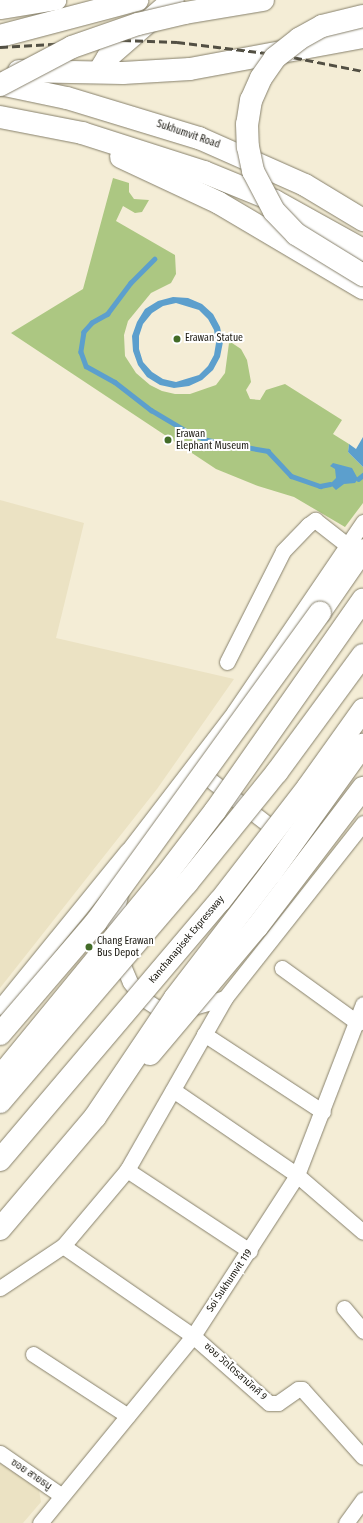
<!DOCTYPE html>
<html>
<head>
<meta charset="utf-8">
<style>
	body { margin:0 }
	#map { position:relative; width:363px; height:1523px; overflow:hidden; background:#f4edd6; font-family:"Fira Sans Condensed","Noto Sans Thai",sans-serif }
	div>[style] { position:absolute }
	.built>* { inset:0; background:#ebe2c3 }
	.forest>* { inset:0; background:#acc782 }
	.water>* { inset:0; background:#5c9fcd }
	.stream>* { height:4.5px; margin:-2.25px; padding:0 2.25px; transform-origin:2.25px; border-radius:2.25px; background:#5c9fcd }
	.roads { filter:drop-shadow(0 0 1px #87816c) drop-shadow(0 0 1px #87816c) }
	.minor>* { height:15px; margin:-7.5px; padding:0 7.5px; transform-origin:7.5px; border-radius:7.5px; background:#fff }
	.major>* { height:19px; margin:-9.5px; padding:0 9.5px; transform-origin:9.5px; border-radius:9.5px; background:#fff }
	.highway>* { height:22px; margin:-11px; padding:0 11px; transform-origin:11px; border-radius:11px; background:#fff }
	.rail>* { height:3px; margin-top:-1.5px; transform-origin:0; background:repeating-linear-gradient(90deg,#524f43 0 8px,transparent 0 12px) }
	.bridges { filter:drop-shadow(0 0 1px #87816c) drop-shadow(0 0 1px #87816c) }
	.highway-bridge>* { height:22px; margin:-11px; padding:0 11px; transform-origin:11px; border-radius:11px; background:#fff }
	.dots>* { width:11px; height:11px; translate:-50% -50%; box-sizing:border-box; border:2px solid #fff; border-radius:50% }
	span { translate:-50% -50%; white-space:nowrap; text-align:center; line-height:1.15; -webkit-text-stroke:4px #fff; paint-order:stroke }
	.street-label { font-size:10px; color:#1a1810 }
	.poi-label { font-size:10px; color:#1a1810 }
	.left { translate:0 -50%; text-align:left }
</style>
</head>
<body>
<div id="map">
	<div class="built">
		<i style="clip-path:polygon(0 500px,84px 523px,56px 638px,234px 679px,157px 789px,0 988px)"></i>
		<i style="clip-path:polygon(0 1463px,39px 1490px,41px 1502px,23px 1523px,0 1523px)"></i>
	</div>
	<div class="forest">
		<i style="clip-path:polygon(113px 178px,129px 183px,129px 192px,134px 199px,149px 200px,142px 212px,135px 213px,123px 206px,116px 221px,175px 255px,176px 274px,171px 283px,151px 293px,128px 321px,124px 335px,125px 356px,136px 373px,150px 385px,162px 391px,175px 394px,190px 394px,216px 385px,225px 373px,229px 343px,232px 343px,241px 349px,247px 360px,251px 382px,246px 390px,250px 399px,260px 400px,266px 390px,285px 384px,342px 420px,333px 434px,349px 444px,348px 452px,363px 467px,363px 503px,345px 527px,294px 497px,258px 486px,216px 469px,11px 333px,83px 289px)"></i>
	</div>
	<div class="water">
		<i style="clip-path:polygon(evenodd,173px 297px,188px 298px,202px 304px,213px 314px,220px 327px,223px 342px,220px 357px,213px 370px,202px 380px,189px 386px,174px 388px,160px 385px,147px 377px,138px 365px,133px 351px,132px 336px,137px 322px,145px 309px,158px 301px,173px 297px,176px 303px,199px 310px,208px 319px,214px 330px,216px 343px,214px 355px,208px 366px,199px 375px,176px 382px,163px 379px,152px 372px,143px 362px,139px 349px,139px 336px,143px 324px,152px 313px,163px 306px,176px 303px)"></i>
		<i style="clip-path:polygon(363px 437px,363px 467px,348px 452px,349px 444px,356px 449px)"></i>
		<i style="clip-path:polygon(333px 463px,352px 468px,358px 479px,355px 483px,344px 484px,336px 490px,330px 484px,336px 478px,335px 469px,330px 466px)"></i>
	</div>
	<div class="stream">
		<i style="left:155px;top:259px;width:34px;rotate:135deg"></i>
		<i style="left:131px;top:283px;width:39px;rotate:127deg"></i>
		<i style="left:108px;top:314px;width:18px;rotate:151deg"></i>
		<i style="left:92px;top:323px;width:12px;rotate:132deg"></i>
		<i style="left:84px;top:332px;width:20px;rotate:99deg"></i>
		<i style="left:81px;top:352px;width:15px;rotate:70deg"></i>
		<i style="left:86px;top:366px;width:33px;rotate:29deg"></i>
		<i style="left:115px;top:382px;width:46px;rotate:37.9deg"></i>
		<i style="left:151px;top:410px;width:43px;rotate:30.7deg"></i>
		<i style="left:188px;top:432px;width:21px;rotate:23deg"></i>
		<i style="left:207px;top:440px;width:62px;rotate:10.2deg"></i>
		<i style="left:268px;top:451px;width:34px;rotate:47deg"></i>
		<i style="left:291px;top:476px;width:31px;rotate:19deg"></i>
		<i style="left:320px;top:486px;width:10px;rotate:-11deg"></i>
		<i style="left:358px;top:479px;width:6px;rotate:-39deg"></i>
	</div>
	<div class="roads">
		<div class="minor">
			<i style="left:227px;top:662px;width:124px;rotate:-63.2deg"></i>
			<i style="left:283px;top:551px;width:36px;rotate:-46deg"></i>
			<i style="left:308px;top:525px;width:9px;rotate:-36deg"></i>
			<i style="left:315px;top:520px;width:41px;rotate:38deg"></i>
			<i style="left:199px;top:766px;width:6px;rotate:72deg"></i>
			<i style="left:201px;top:772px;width:11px;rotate:41deg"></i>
			<i style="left:209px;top:779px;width:93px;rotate:37.6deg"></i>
			<i style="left:282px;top:968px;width:94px;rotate:35.9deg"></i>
			<i style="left:225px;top:998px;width:41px;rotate:164.2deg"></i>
			<i style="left:186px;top:1009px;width:20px;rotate:180deg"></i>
			<i style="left:166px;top:1009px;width:10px;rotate:-169deg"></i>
			<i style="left:156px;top:1007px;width:17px;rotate:-147deg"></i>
			<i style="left:142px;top:998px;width:20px;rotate:-127deg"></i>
			<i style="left:130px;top:982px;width:30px;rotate:-113deg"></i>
			<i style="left:118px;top:954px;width:29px;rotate:-98deg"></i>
			<i style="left:114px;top:925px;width:77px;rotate:-78.8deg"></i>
			<i style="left:129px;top:849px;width:173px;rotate:-52.5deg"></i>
			<i style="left:234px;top:712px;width:230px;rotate:-55.8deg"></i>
			<i style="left:0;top:1007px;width:201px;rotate:-50.9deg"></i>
			<i style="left:204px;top:1034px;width:142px;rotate:33.2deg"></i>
			<i style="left:173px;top:1090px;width:150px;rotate:34.4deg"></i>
			<i style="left:297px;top:1175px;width:87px;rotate:40.8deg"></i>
			<i style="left:127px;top:1170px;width:147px;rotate:33.4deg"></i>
			<i style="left:63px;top:1246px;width:158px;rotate:34.7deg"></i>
			<i style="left:193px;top:1336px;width:101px;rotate:41.4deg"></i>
			<i style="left:269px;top:1403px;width:9px"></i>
			<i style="left:278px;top:1403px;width:24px;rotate:-35deg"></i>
			<i style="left:298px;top:1389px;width:4px"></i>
			<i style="left:302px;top:1389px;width:91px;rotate:48.1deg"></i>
			<i style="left:0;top:1288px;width:76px;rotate:-33.7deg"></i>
			<i style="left:63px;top:1246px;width:99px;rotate:-49.9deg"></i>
			<i style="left:127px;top:1170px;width:198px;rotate:-60.3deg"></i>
			<i style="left:225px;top:998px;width:223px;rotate:-51.7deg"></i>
			<i style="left:344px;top:1308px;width:30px;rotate:50deg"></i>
			<i style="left:33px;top:1354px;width:113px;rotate:33.1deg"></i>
			<i style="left:0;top:1453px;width:75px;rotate:34.7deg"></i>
			<i style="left:40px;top:1523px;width:242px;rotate:-50.7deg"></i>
			<i style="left:193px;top:1336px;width:192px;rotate:-57.1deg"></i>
			<i style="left:297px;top:1175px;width:183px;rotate:-68.9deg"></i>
			<i style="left:346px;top:1523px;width:29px;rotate:-54deg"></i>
		</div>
		<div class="major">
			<i style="left:0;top:9px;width:57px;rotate:-9.1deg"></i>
		</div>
		<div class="highway">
			<i style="left:0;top:36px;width:142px;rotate:-14.7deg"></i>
			<i style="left:19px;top:71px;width:104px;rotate:1.1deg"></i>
			<i style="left:123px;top:73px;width:67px;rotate:-3.4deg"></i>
			<i style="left:190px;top:69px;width:176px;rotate:-10.5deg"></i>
			<i style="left:99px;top:72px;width:17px;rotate:-59deg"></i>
			<i style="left:108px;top:57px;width:86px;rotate:-41.2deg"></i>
			<i style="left:0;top:84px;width:68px;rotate:11.8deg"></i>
			<i style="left:67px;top:98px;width:138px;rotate:16.9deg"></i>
			<i style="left:199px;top:138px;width:116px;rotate:23.9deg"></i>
			<i style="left:305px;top:185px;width:68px;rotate:31.1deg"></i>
			<i style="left:0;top:117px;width:84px;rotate:11deg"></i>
			<i style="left:82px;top:133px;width:128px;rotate:17.7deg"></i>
			<i style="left:204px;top:172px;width:77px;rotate:22.2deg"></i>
			<i style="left:275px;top:201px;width:101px;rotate:29.1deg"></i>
			<i style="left:121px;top:157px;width:108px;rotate:25.1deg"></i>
			<i style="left:219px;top:203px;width:167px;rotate:30.6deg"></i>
			<i style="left:320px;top:612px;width:75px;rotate:-55.3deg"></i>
		</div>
	</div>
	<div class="rail">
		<i style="left:0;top:47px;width:123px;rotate:-3.3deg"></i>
		<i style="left:123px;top:40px;width:54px;rotate:2.1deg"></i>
		<i style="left:177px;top:42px;width:106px;rotate:7.1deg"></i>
		<i style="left:282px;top:55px;width:83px;rotate:11.2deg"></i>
	</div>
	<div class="bridges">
		<div class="highway-bridge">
			<i style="left:363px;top:16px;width:42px;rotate:166.3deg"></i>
			<i style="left:322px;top:26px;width:26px;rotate:151deg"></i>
			<i style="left:299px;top:39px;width:31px;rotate:142deg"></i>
			<i style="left:275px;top:58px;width:24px;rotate:125deg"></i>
			<i style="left:261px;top:78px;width:24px;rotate:114deg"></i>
			<i style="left:251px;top:100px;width:24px;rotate:99deg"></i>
			<i style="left:247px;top:124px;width:23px;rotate:88deg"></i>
			<i style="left:248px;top:147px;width:25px;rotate:78deg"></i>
			<i style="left:253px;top:171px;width:45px;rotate:62.3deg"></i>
			<i style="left:274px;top:211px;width:32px;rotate:46deg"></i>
			<i style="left:296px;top:234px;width:79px;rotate:31.5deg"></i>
			<i style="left:0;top:85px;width:81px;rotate:-27.8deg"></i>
			<i style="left:72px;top:47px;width:70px;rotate:-19.2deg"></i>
			<i style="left:138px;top:24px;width:48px;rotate:-13.2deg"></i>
			<i style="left:185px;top:13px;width:79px;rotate:-9.5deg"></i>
			<i style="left:0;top:1034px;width:148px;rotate:-49.4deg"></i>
			<i style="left:96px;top:922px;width:382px;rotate:-54.1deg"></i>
			<i style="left:150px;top:1054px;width:166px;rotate:-49.9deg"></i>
			<i style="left:257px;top:927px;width:175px;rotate:-52.7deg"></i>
			<i style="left:0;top:1077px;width:261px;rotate:-50.6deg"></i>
			<i style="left:166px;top:875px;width:81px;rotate:-52.6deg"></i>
			<i style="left:215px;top:811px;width:258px;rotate:-55deg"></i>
			<i style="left:0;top:1102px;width:288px;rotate:-49.5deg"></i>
			<i style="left:187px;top:883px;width:143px;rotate:-51deg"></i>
			<i style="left:277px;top:772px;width:145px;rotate:-53.7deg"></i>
			<i style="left:0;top:1160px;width:340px;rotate:-49.7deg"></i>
			<i style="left:220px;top:901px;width:144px;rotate:-52.3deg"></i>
			<i style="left:308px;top:787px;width:95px;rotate:-54.5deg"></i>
			<i style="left:0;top:1229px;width:147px;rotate:-49.7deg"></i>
			<i style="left:95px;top:1117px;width:143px;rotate:-56.1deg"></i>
			<i style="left:175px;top:998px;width:158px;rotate:-52.5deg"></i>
			<i style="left:271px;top:873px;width:158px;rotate:-54.3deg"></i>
		</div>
	</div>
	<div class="dots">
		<i style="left:177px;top:339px;background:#436c28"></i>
		<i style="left:168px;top:440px;background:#436c28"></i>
		<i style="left:89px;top:947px;background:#436c28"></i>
	</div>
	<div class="street-label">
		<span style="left:188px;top:135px;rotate:19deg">Sukhumvit Road</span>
		<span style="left:187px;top:940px;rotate:-50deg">Kanchanapisek Expressway</span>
		<span style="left:230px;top:1281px;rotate:-56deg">Soi Sukhumvit 119</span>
		<span style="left:235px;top:1372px;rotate:42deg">ซอย วัดไตรสามัคคี 9</span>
		<span style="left:31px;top:1475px;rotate:34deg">ซอย สายธนู</span>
	</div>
	<div class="poi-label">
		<span class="left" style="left:185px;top:339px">Erawan Statue</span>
		<span class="left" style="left:176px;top:440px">Erawan<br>Elephant Museum</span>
		<span class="left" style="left:97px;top:947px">Chang Erawan<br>Bus Depot</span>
	</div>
</div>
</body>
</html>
